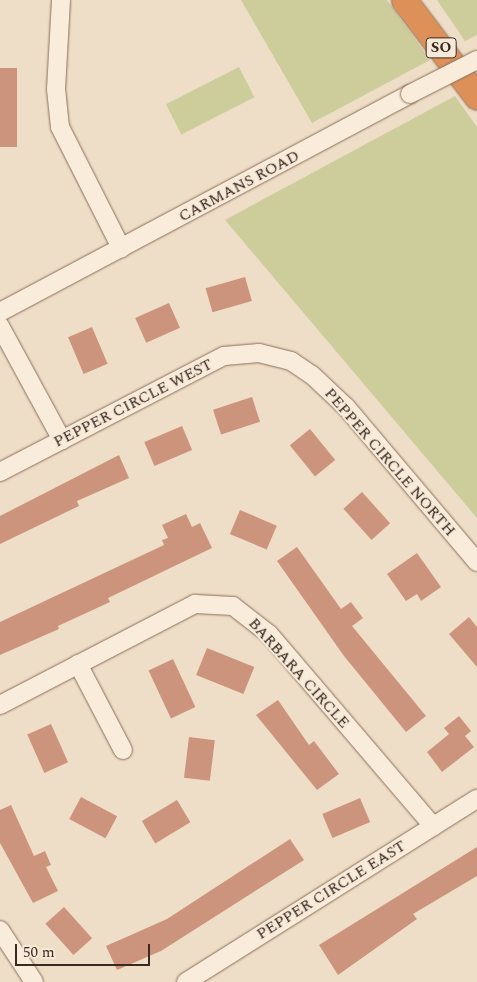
<!DOCTYPE html>
<html>
<head>
<meta charset="utf-8">
<style>
	body { margin:0 }
	#map { position:relative; width:477px; height:982px; overflow:hidden; background:#efdec7; font-family:Spectral,serif }
	div>[style] { position:absolute }
	.green>* { inset:0; background:#cdcc9b; transform-origin:0 0 }
	.building>* { inset:0; background:#cd947d; transform-origin:0 0 }
	.roads { filter:drop-shadow(0 0 1px #8b6f5c) drop-shadow(0 0 1px #8b6f5c) }
	.minor>* { height:18px; margin:-9px; padding:0 9px; transform-origin:9px; border-radius:9px; background:#f9ecdb }
	.highway>* { height:25px; margin:-12.5px; padding:0 12.5px; transform-origin:12.5px; border-radius:12.5px; background:#dd9159 }
	.bridges { filter:drop-shadow(0 0 1px #8b6f5c) drop-shadow(0 0 1px #8b6f5c) }
	.minor-bridge>* { height:18px; margin:-9px; padding:0 9px; transform-origin:9px; border-radius:9px; background:#f9ecdb }
	span { translate:-50% -50%; white-space:nowrap; text-align:center; line-height:1.15; -webkit-text-stroke:4px #f6e9d7; paint-order:stroke }
	.shield-label span { padding:1px 4px; background:#f6e9d7; border:1px solid; border-radius:4px; -webkit-text-stroke-width:0 }
	.shield-label { font-size:15px; color:#3b2920; font-weight:700 }
	.street-label { font-size:16px; color:#3b2920 }
	.scale { position:absolute; left:15px; top:944px; width:135px; height:22px; box-sizing:border-box; border:2px solid #3b2920; border-top:0; padding-left:6px; font-size:15px; line-height:18px; white-space:nowrap; color:#3b2920; -webkit-text-stroke:4px #f6e9d7; paint-order:stroke }
</style>
</head>
<body>
<div id="map">
	<div class="green">
		<i style="clip-path:polygon(241px 0,387px 0,430px 60px,312px 123px)"></i>
		<i style="clip-path:polygon(437px 0,477px 0,477px 35px,465px 41px)"></i>
		<i style="left:239px;top:67px;width:34px;height:82px;rotate:63deg"></i>
		<i style="clip-path:polygon(455px 96px,477px 127px,477px 518px,225px 220px)"></i>
	</div>
	<div class="building">
		<i style="left:0;top:68px;width:17px;height:79px"></i>
		<i style="left:245px;top:277px;width:25px;height:41px;rotate:74deg"></i>
		<i style="left:169px;top:303px;width:27px;height:37px;rotate:66deg"></i>
		<i style="left:92px;top:327px;width:40px;height:26px;rotate:67deg"></i>
		<i style="left:252px;top:397px;width:26px;height:41px;rotate:72deg"></i>
		<i style="left:182px;top:426px;width:26px;height:41px;rotate:67deg"></i>
		<i style="left:310px;top:429px;width:40px;height:26px;rotate:51deg"></i>
		<i style="clip-path:polygon(119px 455px,129px 478px,77px 501px,79px 506px,0 544px,0 516px)"></i>
		<i style="left:362px;top:492px;width:42px;height:25px;rotate:48deg"></i>
		<i style="left:240px;top:510px;width:40px;height:26px;rotate:23deg"></i>
		<i style="clip-path:polygon(186px 514px,192px 527px,200px 523px,212px 548px,108px 598px,110px 602px,58px 626px,59px 629px,0 655px,0 622px,164px 545px,162px 540px,168px 538px,162px 525px)"></i>
		<i style="clip-path:polygon(297px 547px,341px 609px,351px 602px,363px 618px,352px 626px,426px 716px,406px 732px,344px 656px,277px 561px)"></i>
		<i style="clip-path:polygon(417px 553px,441px 587px,421px 601px,417px 594px,406px 601px,387px 574px)"></i>
		<i style="clip-path:polygon(469px 617px,477px 627px,477px 667px,449px 634px)"></i>
		<i style="left:207px;top:648px;width:51px;height:29px;rotate:22deg"></i>
		<i style="left:173px;top:659px;width:53px;height:27px;rotate:65deg"></i>
		<i style="clip-path:polygon(278px 700px,309px 745px,314px 741px,339px 774px,317px 790px,256px 715px)"></i>
		<i style="clip-path:polygon(459px 716px,471px 731px,465px 736px,474px 747px,442px 772px,427px 752px,449px 734px,444px 728px)"></i>
		<i style="left:51px;top:724px;width:42px;height:26px;rotate:66deg"></i>
		<i style="left:189px;top:737px;width:26px;height:41px;rotate:7deg"></i>
		<i style="left:81px;top:797px;width:41px;height:25px;rotate:28deg"></i>
		<i style="left:360px;top:798px;width:26px;height:41px;rotate:67deg"></i>
		<i style="left:177px;top:800px;width:26px;height:41px;rotate:59deg"></i>
		<i style="clip-path:polygon(11px 805px,34px 856px,45px 851px,51px 865px,46px 867px,58px 891px,33px 903px,0 843px,0 810px)"></i>
		<i style="clip-path:polygon(290px 839px,304px 860px,161px 951px,117px 970px,106px 946px,167px 919px)"></i>
		<i style="clip-path:polygon(477px 847px,477px 876px,413px 914px,417px 919px,338px 975px,319px 945px)"></i>
		<i style="left:64px;top:907px;width:42px;height:25px;rotate:48deg"></i>
	</div>
	<div class="roads">
		<div class="minor">
			<i style="left:61px;top:0;width:89px;rotate:93.2deg"></i>
			<i style="left:56px;top:89px;width:38px;rotate:84deg"></i>
			<i style="left:60px;top:127px;width:136px;rotate:63.2deg"></i>
			<i style="left:0;top:312px;width:464px;rotate:-28deg"></i>
			<i style="left:0;top:326px;width:130px;rotate:61.5deg"></i>
			<i style="left:0;top:472px;width:252px;rotate:-27.4deg"></i>
			<i style="left:224px;top:356px;width:35px;rotate:-5deg"></i>
			<i style="left:259px;top:353px;width:33px;rotate:14deg"></i>
			<i style="left:291px;top:361px;width:25px;rotate:34deg"></i>
			<i style="left:312px;top:375px;width:47px;rotate:43.3deg"></i>
			<i style="left:346px;top:407px;width:203px;rotate:49.8deg"></i>
			<i style="left:78px;top:664px;width:97px;rotate:62.4deg"></i>
			<i style="left:0;top:705px;width:220px;rotate:-27.4deg"></i>
			<i style="left:195px;top:604px;width:38px;rotate:3deg"></i>
			<i style="left:233px;top:606px;width:46px;rotate:37.9deg"></i>
			<i style="left:269px;top:634px;width:253px;rotate:49.5deg"></i>
			<i style="left:0;top:930px;width:62px;rotate:56.8deg"></i>
			<i style="left:186px;top:982px;width:344px;rotate:-32.2deg"></i>
		</div>
		<div class="highway">
			<i style="left:404px;top:0;width:121px;rotate:53deg"></i>
		</div>
	</div>
	<div class="bridges">
		<div class="minor-bridge">
			<i style="left:410px;top:94px;width:75px;rotate:-26.9deg"></i>
		</div>
	</div>
	<div class="shield-label">
		<span style="left:441px;top:48px">SO</span>
	</div>
	<div class="street-label">
		<span style="left:239px;top:186px;rotate:-28deg">CARMANS ROAD</span>
		<span style="left:133px;top:403px;rotate:-27deg">PEPPER CIRCLE WEST</span>
		<span style="left:390px;top:462px;rotate:49deg">PEPPER CIRCLE NORTH</span>
		<span style="left:299px;top:673px;rotate:48deg">BARBARA CIRCLE</span>
		<span style="left:331px;top:890px;rotate:-32deg">PEPPER CIRCLE EAST</span>
	</div>
	<div class="scale">50 m</div>
</div>
</body>
</html>
